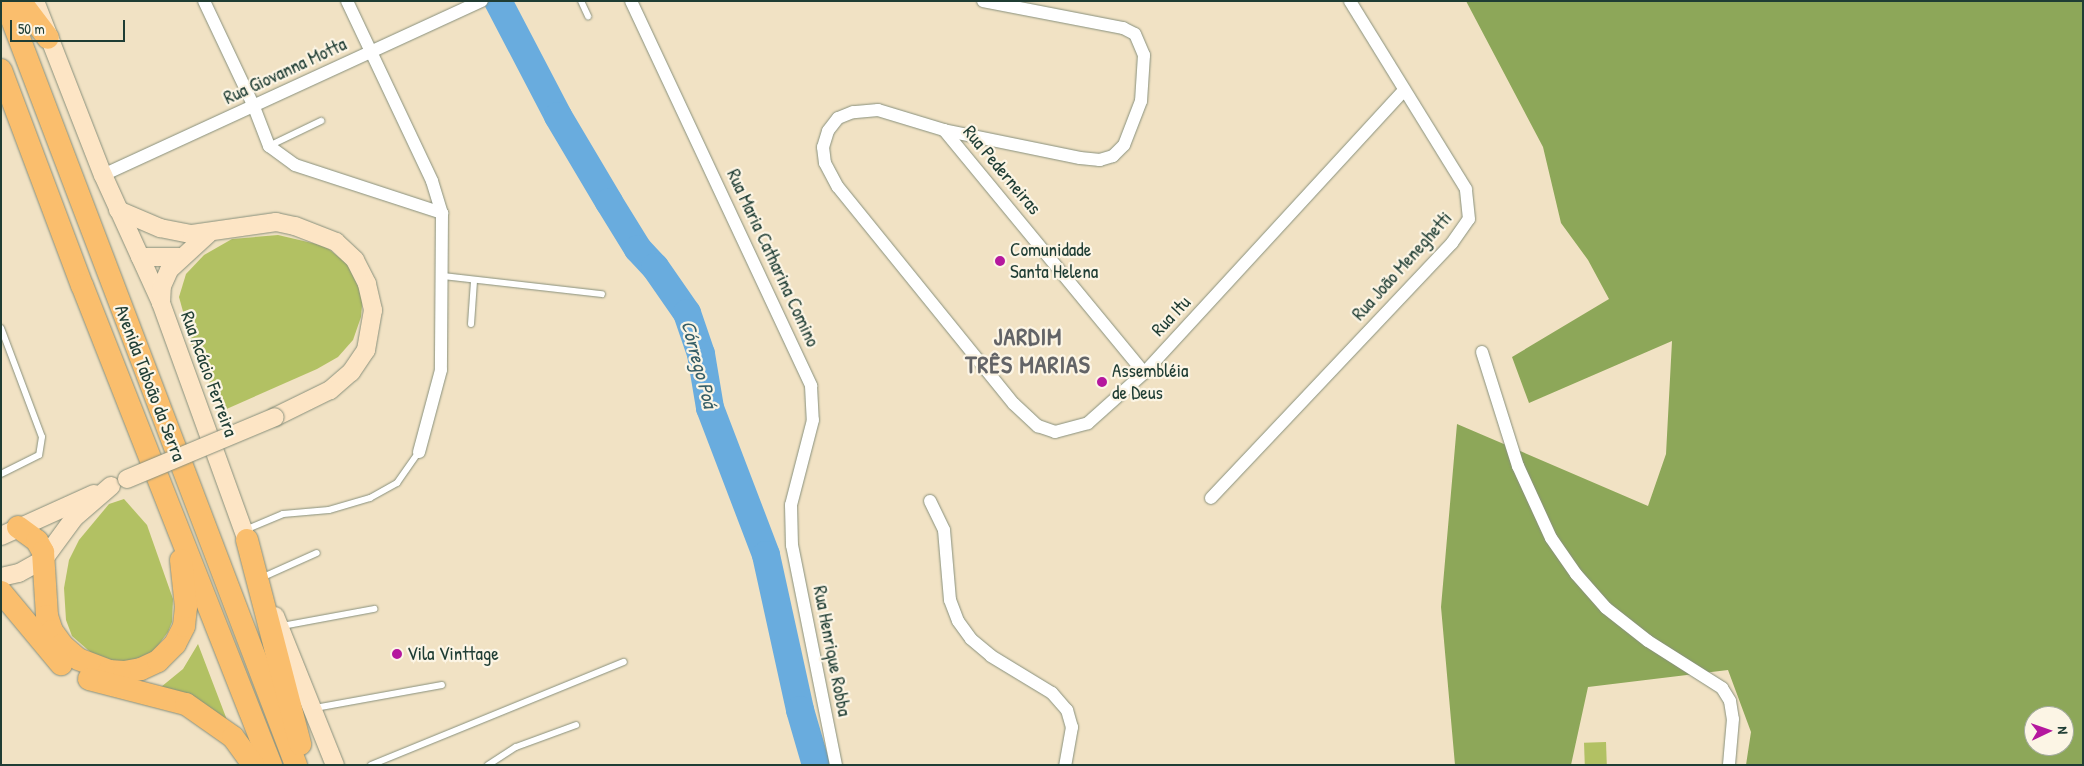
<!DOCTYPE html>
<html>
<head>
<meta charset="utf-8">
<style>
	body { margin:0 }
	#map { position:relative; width:2084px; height:766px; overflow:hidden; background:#f1e2c4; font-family:"Patrick Hand",sans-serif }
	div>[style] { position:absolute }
	.green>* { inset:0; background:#b2c163; transform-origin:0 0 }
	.forest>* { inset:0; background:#8da759 }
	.river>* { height:28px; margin:-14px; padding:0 14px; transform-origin:14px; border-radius:14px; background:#69acde }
	.roads { filter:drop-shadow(0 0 1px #88907c) drop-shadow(0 0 1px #88907c) }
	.lane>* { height:6px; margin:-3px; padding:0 3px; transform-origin:3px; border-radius:3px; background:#fff }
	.street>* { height:12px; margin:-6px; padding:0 6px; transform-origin:6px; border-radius:6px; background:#fff }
	.secondary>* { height:18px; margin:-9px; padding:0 9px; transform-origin:9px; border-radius:9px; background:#fde5c5 }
	.highway>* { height:22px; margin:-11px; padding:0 11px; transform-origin:11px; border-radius:11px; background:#fabe6d }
	.bridges { filter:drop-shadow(0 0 1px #88907c) drop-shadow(0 0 1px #88907c) }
	.secondary-bridge>* { height:18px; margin:-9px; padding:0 9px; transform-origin:9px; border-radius:9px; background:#fde5c5 }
	.dots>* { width:14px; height:14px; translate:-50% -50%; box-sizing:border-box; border:2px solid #fcf5e5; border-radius:50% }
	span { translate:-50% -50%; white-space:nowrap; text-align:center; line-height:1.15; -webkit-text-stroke:4.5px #fcf5e5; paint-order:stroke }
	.street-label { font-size:19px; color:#1f3d34 }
	.poi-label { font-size:19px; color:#1f3d34 }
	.left { translate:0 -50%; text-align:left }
	.water-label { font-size:20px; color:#355e67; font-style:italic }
	.district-label { font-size:24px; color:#636467; font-weight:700; letter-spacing:1px }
	.frame { position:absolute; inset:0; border:2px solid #1f3d34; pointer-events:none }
	.north { position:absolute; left:2024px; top:706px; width:50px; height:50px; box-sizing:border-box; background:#fcf5e5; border:1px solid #a4ab9e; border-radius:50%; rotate:87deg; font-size:14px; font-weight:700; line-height:20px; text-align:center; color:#1f3d34 }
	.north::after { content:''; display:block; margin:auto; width:18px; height:22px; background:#b5179e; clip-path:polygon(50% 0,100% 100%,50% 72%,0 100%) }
	.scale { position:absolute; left:10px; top:20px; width:115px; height:22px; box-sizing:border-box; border:2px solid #1f3d34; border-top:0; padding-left:6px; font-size:15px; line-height:18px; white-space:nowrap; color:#1f3d34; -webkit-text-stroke:4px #fcf5e5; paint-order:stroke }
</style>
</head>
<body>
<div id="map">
	<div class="green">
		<i style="clip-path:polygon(278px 235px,325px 246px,351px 267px,363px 294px,361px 317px,353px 340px,338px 357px,317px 369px,222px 411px,192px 344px,179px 297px,186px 274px,204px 255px,232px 239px)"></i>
		<i style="clip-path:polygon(124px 499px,147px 525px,173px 599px,172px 622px,168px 632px,154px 651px,133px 662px,103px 663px,72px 636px,66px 620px,64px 588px,69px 560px,79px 540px,109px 504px)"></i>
		<i style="clip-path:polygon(198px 644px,227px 720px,161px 687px,183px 669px)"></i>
		<i style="left:1606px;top:742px;width:23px;height:22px;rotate:88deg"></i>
	</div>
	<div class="forest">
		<i style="clip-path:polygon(evenodd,1466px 1px,2083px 1px,2083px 765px,1746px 765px,1751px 732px,1728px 670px,1588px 687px,1571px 765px,1455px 765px,1441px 607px,1457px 424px,1648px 506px,1666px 454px,1672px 341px,1529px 403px,1512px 357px,1609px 299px,1588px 260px,1561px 223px,1543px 147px,1466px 1px,2034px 716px,2064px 716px,2064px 746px,2034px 746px,2034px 716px)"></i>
	</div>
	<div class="river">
		<i style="left:498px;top:1px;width:130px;rotate:62.4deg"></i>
		<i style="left:558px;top:116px;width:100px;rotate:59.3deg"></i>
		<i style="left:609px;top:202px;width:55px;rotate:58.3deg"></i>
		<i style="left:638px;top:249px;width:25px;rotate:47deg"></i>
		<i style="left:655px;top:267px;width:56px;rotate:55.2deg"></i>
		<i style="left:687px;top:313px;width:43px;rotate:71.1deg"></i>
		<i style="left:701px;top:354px;width:55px;rotate:80.5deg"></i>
		<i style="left:710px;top:408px;width:157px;rotate:69.1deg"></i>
		<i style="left:766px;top:555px;width:159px;rotate:77.6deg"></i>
		<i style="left:800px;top:710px;width:57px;rotate:73.8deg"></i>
	</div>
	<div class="roads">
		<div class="lane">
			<i style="left:581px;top:1px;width:17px;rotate:65deg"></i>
			<i style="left:269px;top:146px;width:58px;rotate:-25.7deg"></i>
			<i style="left:443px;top:276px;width:160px;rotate:6.5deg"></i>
			<i style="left:471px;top:324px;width:43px;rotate:-86deg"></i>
			<i style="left:1px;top:328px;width:116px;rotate:69.4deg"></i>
			<i style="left:42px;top:437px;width:18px;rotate:99deg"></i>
			<i style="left:39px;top:455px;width:42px;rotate:153.4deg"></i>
			<i style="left:245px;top:530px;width:41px;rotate:-22.8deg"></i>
			<i style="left:283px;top:514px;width:46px;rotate:-5deg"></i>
			<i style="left:329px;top:510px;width:43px;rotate:-16.3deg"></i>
			<i style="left:370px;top:498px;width:31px;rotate:-29deg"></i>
			<i style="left:397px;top:483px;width:38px;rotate:-55deg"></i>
			<i style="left:261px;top:578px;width:61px;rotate:-24.1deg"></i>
			<i style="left:282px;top:626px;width:94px;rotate:-10.5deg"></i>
			<i style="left:315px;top:708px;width:129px;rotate:-10.3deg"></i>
			<i style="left:371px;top:765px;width:273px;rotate:-22.2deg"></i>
			<i style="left:488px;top:765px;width:33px;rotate:-33deg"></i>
			<i style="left:516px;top:747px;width:64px;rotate:-20.1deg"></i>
		</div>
		<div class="street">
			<i style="left:204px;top:1px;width:117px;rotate:64.7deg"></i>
			<i style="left:254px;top:107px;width:42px;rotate:69deg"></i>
			<i style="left:269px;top:146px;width:32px;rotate:36deg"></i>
			<i style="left:295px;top:165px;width:155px;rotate:18.1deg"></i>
			<i style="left:347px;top:1px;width:199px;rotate:64.7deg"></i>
			<i style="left:432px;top:181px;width:34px;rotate:73deg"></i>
			<i style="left:442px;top:213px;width:157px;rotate:90.4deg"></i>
			<i style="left:441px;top:370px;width:85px;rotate:105deg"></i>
			<i style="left:631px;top:1px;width:425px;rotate:64.9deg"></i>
			<i style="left:811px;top:386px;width:34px;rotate:87deg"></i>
			<i style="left:813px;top:420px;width:88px;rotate:104.5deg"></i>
			<i style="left:791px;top:505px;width:40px;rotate:88.6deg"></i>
			<i style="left:792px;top:545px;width:224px;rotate:78.7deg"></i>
			<i style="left:983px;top:1px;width:143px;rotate:10.9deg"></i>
			<i style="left:1123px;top:28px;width:13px;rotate:27deg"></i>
			<i style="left:1135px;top:34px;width:23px;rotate:67deg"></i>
			<i style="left:1144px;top:55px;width:46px;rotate:93.7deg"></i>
			<i style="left:1141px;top:101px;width:47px;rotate:111.1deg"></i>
			<i style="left:1124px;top:145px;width:16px;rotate:135deg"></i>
			<i style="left:1113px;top:156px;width:14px;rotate:163deg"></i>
			<i style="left:1100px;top:160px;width:20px;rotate:-174deg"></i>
			<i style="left:1080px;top:158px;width:139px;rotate:-168.4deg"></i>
			<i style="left:944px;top:130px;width:69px;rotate:-163.1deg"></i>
			<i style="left:878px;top:110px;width:25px;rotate:175deg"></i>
			<i style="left:853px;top:112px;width:16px;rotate:158deg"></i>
			<i style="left:838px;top:118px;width:16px;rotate:128deg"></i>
			<i style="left:828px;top:131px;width:17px;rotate:107deg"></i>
			<i style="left:823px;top:147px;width:16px;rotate:83deg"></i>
			<i style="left:825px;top:163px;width:27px;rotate:62deg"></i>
			<i style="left:838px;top:187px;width:279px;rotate:51deg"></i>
			<i style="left:1014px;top:404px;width:33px;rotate:43deg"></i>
			<i style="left:1038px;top:426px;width:18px;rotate:19deg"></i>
			<i style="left:1055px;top:432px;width:34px;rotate:-15deg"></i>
			<i style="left:1088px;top:423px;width:75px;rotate:-41.8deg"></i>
			<i style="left:1144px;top:373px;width:383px;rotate:-47.4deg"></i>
			<i style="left:944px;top:130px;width:315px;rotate:50.5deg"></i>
			<i style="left:103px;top:175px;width:417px;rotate:-24.7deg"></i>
			<i style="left:1482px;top:352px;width:120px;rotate:72.5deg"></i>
			<i style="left:1518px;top:466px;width:79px;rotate:65.4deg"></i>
			<i style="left:1551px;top:538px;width:44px;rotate:55.2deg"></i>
			<i style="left:1576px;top:574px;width:45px;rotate:48.6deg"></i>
			<i style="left:1606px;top:608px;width:53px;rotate:38.2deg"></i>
			<i style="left:1648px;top:641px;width:88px;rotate:32.4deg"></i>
			<i style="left:1722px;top:688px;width:15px;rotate:58deg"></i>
			<i style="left:1730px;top:701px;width:18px;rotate:81deg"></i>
			<i style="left:1733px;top:719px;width:46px;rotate:95deg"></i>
			<i style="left:1211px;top:498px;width:351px;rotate:-46.6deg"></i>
			<i style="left:1452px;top:243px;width:29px;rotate:-55deg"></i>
			<i style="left:1469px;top:219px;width:30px;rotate:-96deg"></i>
			<i style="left:1466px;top:189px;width:221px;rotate:-121.7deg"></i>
			<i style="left:930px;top:501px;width:32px;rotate:64deg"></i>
			<i style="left:944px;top:530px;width:70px;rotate:85.1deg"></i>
			<i style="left:950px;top:600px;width:22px;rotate:69deg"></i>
			<i style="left:958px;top:621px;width:22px;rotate:54deg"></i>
			<i style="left:971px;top:639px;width:26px;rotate:40deg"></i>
			<i style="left:991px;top:656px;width:71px;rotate:31.2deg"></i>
			<i style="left:1052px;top:693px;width:23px;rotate:49deg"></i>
			<i style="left:1067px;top:710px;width:18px;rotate:74deg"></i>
			<i style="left:1072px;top:727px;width:39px;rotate:100deg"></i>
		</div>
		<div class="secondary">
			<i style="left:35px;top:1px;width:187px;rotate:68.7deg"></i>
			<i style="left:103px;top:175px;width:141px;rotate:65.6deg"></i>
			<i style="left:161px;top:303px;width:265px;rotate:70.1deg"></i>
			<i style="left:118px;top:210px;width:46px;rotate:23.2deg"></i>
			<i style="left:160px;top:228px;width:33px;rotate:11deg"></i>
			<i style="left:192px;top:234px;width:85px;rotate:-8.1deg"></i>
			<i style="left:276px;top:222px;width:19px;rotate:12deg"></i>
			<i style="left:295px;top:226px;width:44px;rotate:21.3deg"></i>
			<i style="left:336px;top:242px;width:26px;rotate:43deg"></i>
			<i style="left:355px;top:260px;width:27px;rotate:63deg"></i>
			<i style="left:367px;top:284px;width:27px;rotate:77deg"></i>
			<i style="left:373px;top:310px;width:41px;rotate:99.9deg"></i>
			<i style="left:366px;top:350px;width:27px;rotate:124deg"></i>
			<i style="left:351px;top:372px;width:28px;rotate:139deg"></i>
			<i style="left:330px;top:390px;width:61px;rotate:153.9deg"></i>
			<i style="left:140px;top:257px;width:40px"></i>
			<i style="left:161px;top:303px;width:17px;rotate:-87deg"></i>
			<i style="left:162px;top:286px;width:17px;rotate:-66deg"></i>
			<i style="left:169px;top:270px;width:53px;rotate:-42.7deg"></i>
			<i style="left:1px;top:536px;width:102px;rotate:-24.3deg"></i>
			<i style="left:1px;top:577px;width:18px;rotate:-13deg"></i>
			<i style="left:19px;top:573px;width:29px;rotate:-29deg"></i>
			<i style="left:44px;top:559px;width:51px;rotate:-53.8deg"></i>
			<i style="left:74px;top:518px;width:49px;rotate:-40.9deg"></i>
			<i style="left:275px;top:616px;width:161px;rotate:68.1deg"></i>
		</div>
		<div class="highway">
			<i style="left:5px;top:1px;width:818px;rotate:69.15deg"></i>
			<i style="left:20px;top:1px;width:46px;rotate:52.9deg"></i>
			<i style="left:1px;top:70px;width:230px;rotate:69.4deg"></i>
			<i style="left:82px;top:285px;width:516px;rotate:68.51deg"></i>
			<i style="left:18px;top:527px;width:24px;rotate:36deg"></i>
			<i style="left:37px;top:541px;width:13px;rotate:61deg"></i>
			<i style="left:43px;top:552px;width:64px;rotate:86.4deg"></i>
			<i style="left:47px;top:616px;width:16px;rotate:72deg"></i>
			<i style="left:52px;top:631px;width:17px;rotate:54deg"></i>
			<i style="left:62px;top:645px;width:21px;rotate:41deg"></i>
			<i style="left:78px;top:659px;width:33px;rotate:21deg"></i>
			<i style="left:109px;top:671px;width:15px;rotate:4deg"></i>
			<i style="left:124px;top:672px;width:17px;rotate:-10deg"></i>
			<i style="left:141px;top:669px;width:19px;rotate:-25deg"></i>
			<i style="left:158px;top:661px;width:24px;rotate:-45deg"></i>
			<i style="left:175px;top:644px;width:20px;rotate:-63deg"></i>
			<i style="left:184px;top:626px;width:19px;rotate:-84deg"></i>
			<i style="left:186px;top:607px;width:47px;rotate:-96.1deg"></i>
			<i style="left:247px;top:540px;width:211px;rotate:75.4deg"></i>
			<i style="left:1px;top:592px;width:94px;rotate:50.2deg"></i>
			<i style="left:89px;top:679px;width:100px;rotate:14.5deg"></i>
			<i style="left:186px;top:704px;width:57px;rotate:35.1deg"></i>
			<i style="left:233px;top:737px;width:34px;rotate:54deg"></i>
		</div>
	</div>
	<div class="bridges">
		<div class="secondary-bridge">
			<i style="left:127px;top:479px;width:160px;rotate:-22.7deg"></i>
		</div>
	</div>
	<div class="dots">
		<i style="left:1000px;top:261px;background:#b5179e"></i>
		<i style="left:1102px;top:382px;background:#b5179e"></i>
		<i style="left:397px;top:654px;background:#b5179e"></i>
	</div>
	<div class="street-label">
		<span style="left:285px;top:71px;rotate:-25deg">Rua Giovanna Motta</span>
		<span style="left:1002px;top:170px;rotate:50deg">Rua Pederneiras</span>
		<span style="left:773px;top:258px;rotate:65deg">Rua Maria Catharina Comino</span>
		<span style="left:1402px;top:266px;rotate:-48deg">Rua João Meneghetti</span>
		<span style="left:1171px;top:316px;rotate:-47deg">Rua Itu</span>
		<span style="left:209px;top:374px;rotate:70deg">Rua Acácio Ferreira</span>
		<span style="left:150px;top:383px;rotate:69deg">Avenida Taboão da Serra</span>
		<span style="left:832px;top:651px;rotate:79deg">Rua Henrique Robba</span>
	</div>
	<div class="poi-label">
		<span class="left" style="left:1010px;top:261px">Comunidade<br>Santa Helena</span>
		<span class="left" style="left:1112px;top:382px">Assembléia<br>de Deus</span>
		<span class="left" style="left:407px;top:654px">Vila Vinttage</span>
	</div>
	<div class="water-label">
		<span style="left:700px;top:364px;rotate:75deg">Córrego Poá</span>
	</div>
	<div class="district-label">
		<span style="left:1028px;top:351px">JARDIM<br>TRÊS MARIAS</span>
	</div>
	<div class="frame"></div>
	<div class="north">N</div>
	<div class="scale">50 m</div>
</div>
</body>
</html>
